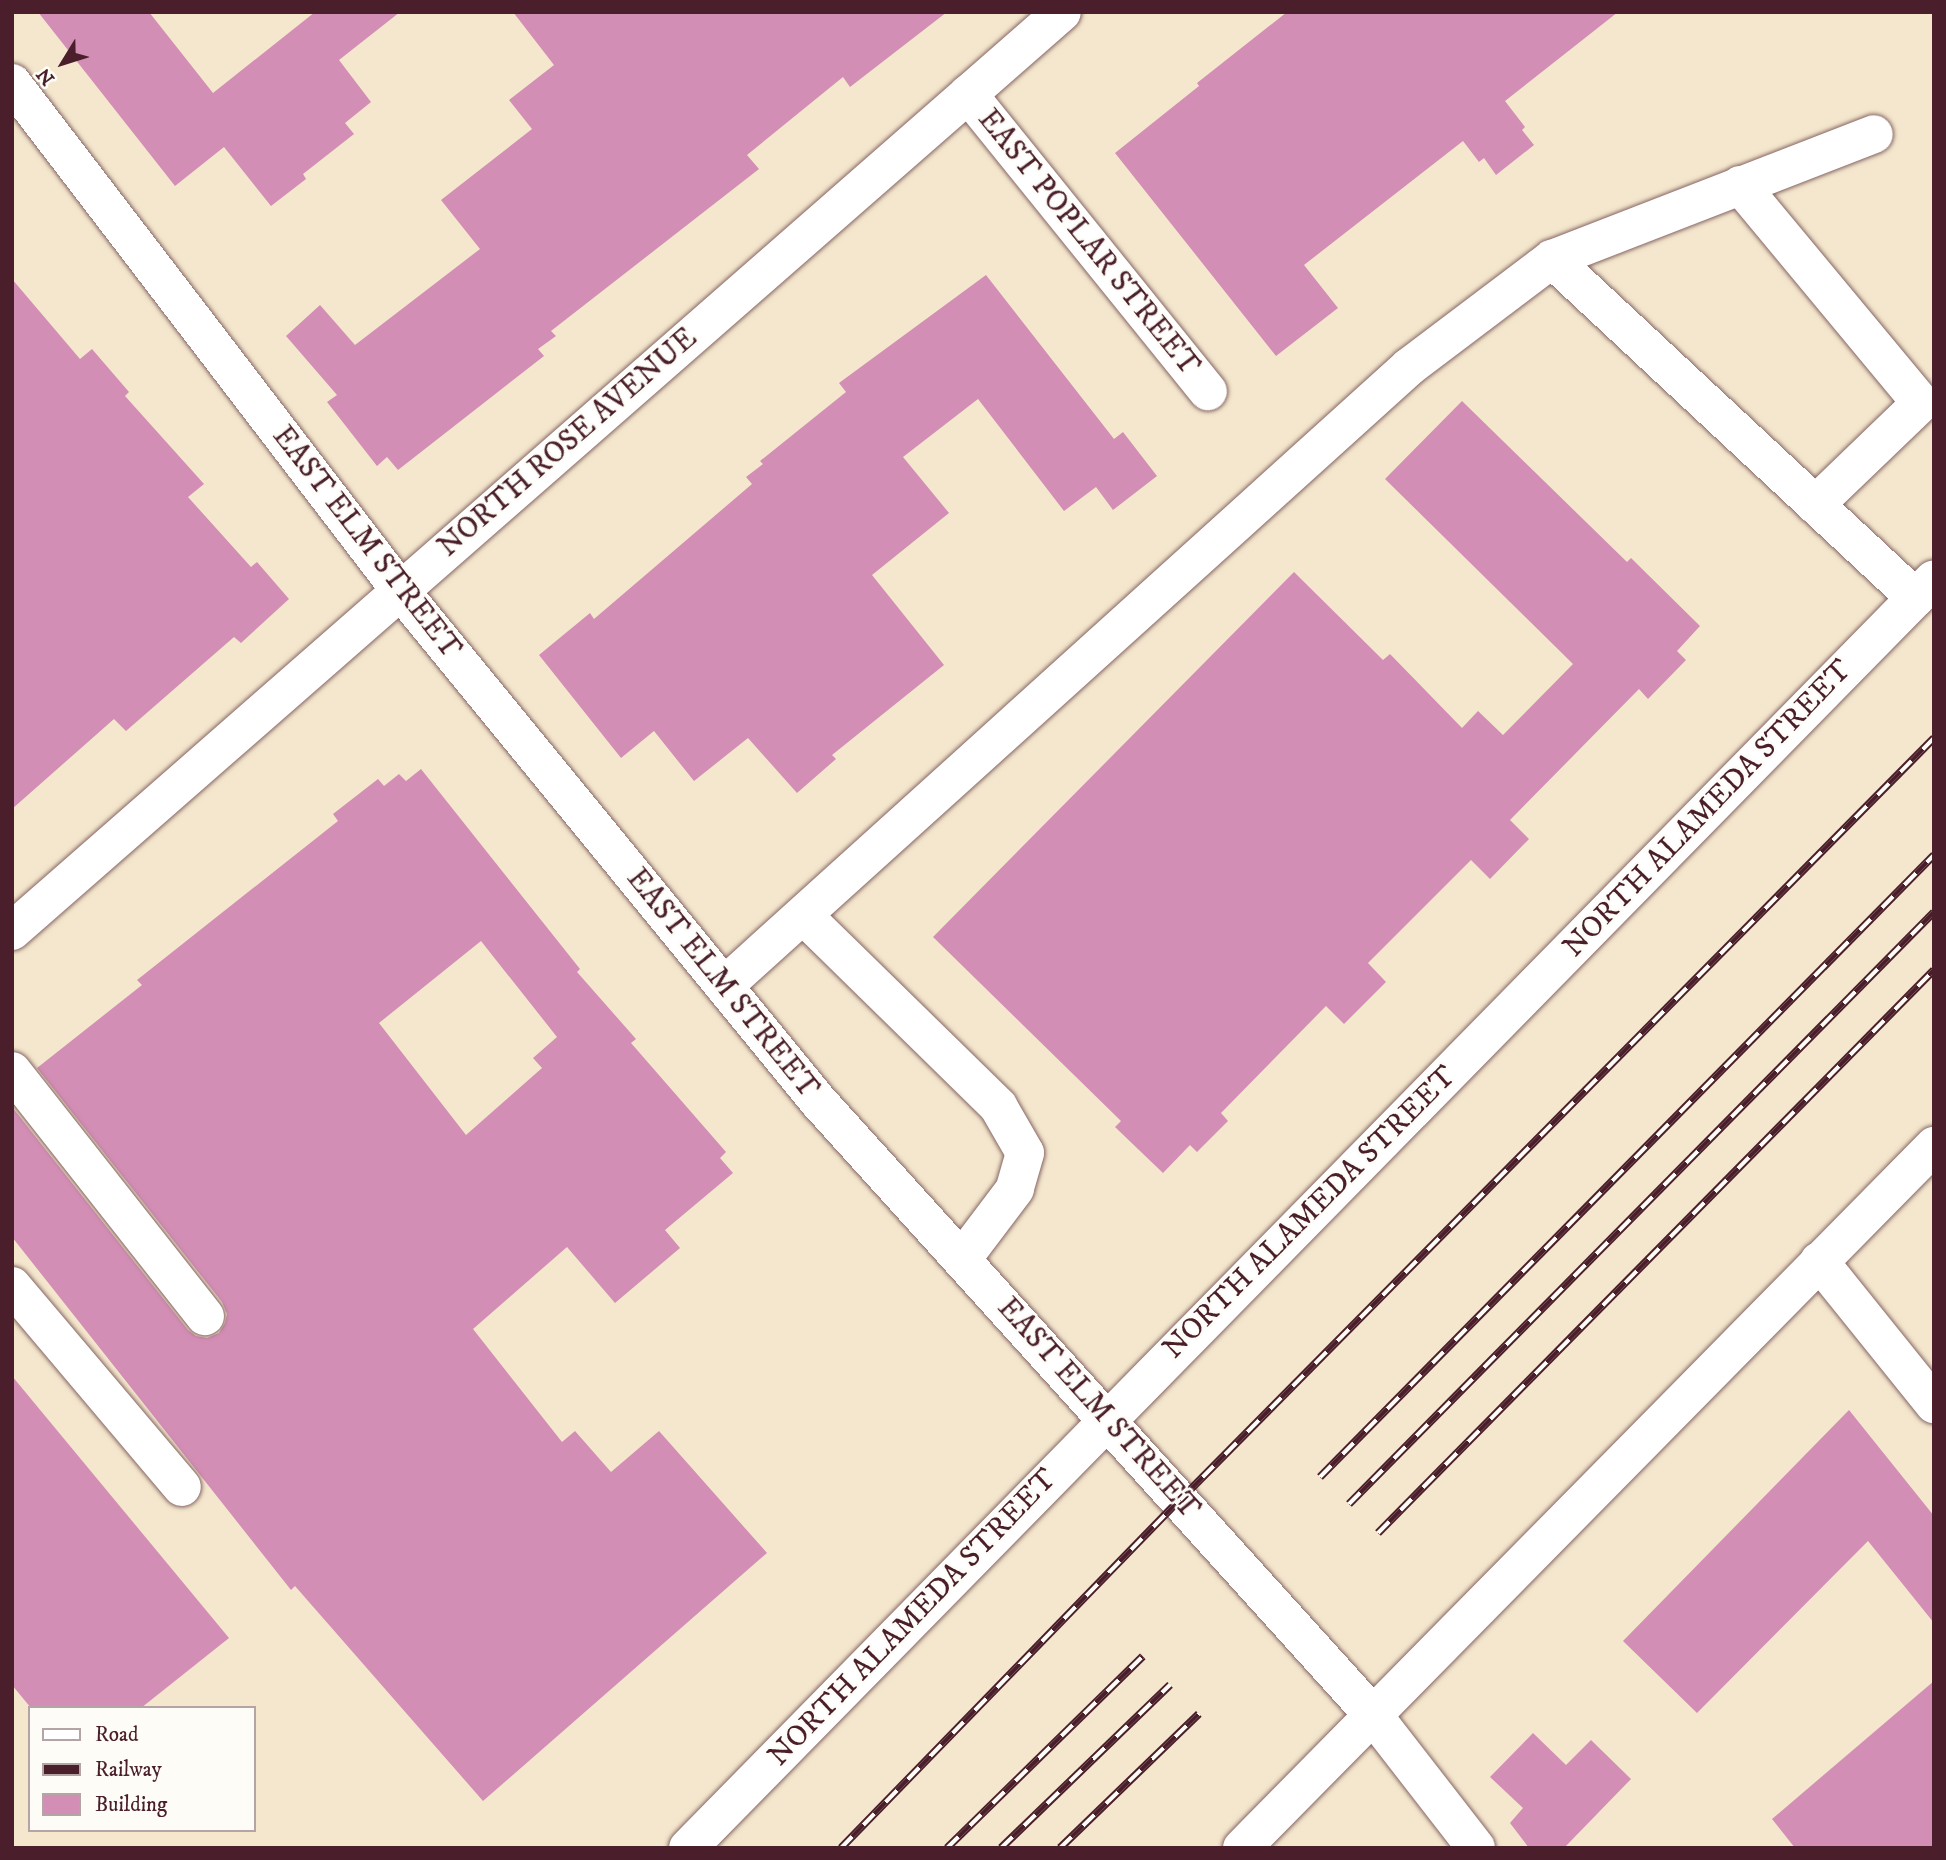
<!DOCTYPE html>
<html>
<head>
<meta charset="utf-8">
<style>
	body { margin:0 }
	#map { position:relative; width:1946px; height:1860px; overflow:hidden; background:#f4e7cd; font-family:"IM FELL DW Pica",serif }
	div>[style] { position:absolute }
	.building>* { inset:0; background:#d38eb5 }
	.roads { filter:drop-shadow(0 0 2px #866564) drop-shadow(0 0 2px #866564) }
	.minor>* { height:38px; margin:-19px; padding:0 19px; transform-origin:19px; border-radius:19px; background:#fff }
	.major>* { height:38px; margin:-19px; padding:0 19px; transform-origin:19px; border-radius:19px; background:#fff }
	.rail>* { height:8px; margin-top:-4px; transform-origin:0; background:repeating-linear-gradient(90deg,#fdfcf7 0 16px,#4a1f2b 0 32px); box-sizing:border-box; border-block:2px solid #4a1f2b }
	span { translate:-50% -50%; white-space:nowrap; text-align:center; line-height:1.15; -webkit-text-stroke:5px #fdfcf7; paint-order:stroke }
	.street-label { font-size:30px; color:#4a1f2b }
	.frame { position:absolute; inset:0; border:14px solid #4a1f2b; pointer-events:none }
	.legend { position:absolute; left:28px; top:1706px; width:228px; height:126px; box-sizing:border-box; background:#fdfcf7; border:2px solid #b5a4a5; margin:0; padding:9px 12px; list-style:none; font-size:21px; color:#4a1f2b }
	.legend li { display:flex; align-items:center; gap:14px; height:35px }
	.legend b { width:35px; border:2px solid #b5a4a5 }
	.north { position:absolute; left:28px; top:28px; width:70px; height:70px; -webkit-text-stroke:5px #fdfcf7; paint-order:stroke; rotate:232deg; font-size:19px; font-weight:700; line-height:28px; text-align:center; color:#4a1f2b }
	.north::after { content:''; display:block; margin:auto; width:24px; height:32px; background:#4a1f2b; clip-path:polygon(50% 0,100% 100%,50% 72%,0 100%) }
</style>
</head>
<body>
<div id="map">
	<div class="building">
		<i style="clip-path:polygon(38px 12px,149px 12px,213px 93px,315px 12px,400px 12px,339px 60px,371px 102px,345px 123px,354px 134px,303px 174px,306px 179px,271px 206px,224px 147px,175px 186px)"></i>
		<i style="clip-path:polygon(513px 12px,947px 12px,850px 87px,843px 77px,747px 155px,759px 169px,551px 331px,556px 336px,538px 349px,544px 356px,398px 470px,387px 457px,377px 466px,327px 402px,337px 395px,286px 336px,320px 305px,355px 345px,480px 249px,441px 200px,532px 129px,509px 100px,554px 65px)"></i>
		<i style="clip-path:polygon(1287px 12px,1618px 12px,1505px 101px,1525px 127px,1522px 130px,1534px 145px,1496px 175px,1484px 158px,1479px 162px,1463px 141px,1304px 265px,1338px 308px,1276px 356px,1115px 153px,1199px 86px,1197px 83px)"></i>
		<i style="clip-path:polygon(986px 275px,1114px 439px,1123px 432px,1157px 476px,1113px 510px,1096px 487px,1064px 511px,978px 399px,903px 457px,949px 513px,872px 575px,944px 665px,832px 755px,836px 759px,797px 793px,748px 738px,694px 781px,654px 731px,621px 758px,539px 655px,590px 613px,594px 619px,752px 484px,746px 477px,763px 464px,760px 461px,846px 392px,839px 383px)"></i>
		<i style="clip-path:polygon(12px 279px,80px 359px,92px 349px,129px 392px,125px 396px,204px 484px,188px 497px,251px 567px,257px 562px,289px 599px,241px 643px,234px 637px,126px 731px,114px 719px,12px 809px)"></i>
		<i style="clip-path:polygon(1462px 401px,1627px 562px,1631px 558px,1700px 626px,1677px 651px,1686px 660px,1648px 699px,1639px 689px,1510px 820px,1529px 839px,1490px 879px,1471px 860px,1368px 963px,1386px 982px,1344px 1024px,1326px 1006px,1221px 1113px,1228px 1121px,1197px 1152px,1190px 1145px,1163px 1173px,1115px 1127px,1121px 1121px,933px 937px,1294px 572px,1383px 660px,1390px 654px,1462px 728px,1478px 711px,1503px 735px,1573px 664px,1385px 479px)"></i>
		<i style="clip-path:polygon(evenodd,421px 769px,580px 969px,577px 972px,636px 1039px,631px 1043px,726px 1152px,720px 1158px,733px 1173px,665px 1230px,680px 1248px,615px 1303px,567px 1247px,473px 1329px,562px 1442px,575px 1431px,611px 1472px,659px 1431px,767px 1553px,483px 1801px,295px 1586px,291px 1590px,12px 1237px,12px 1107px,188px 1330px,196px 1336px,207px 1338px,219px 1333px,225px 1323px,227px 1314px,222px 1302px,37px 1068px,142px 985px,137px 980px,338px 821px,333px 814px,378px 779px,384px 786px,399px 774px,406px 781px,421px 769px,481px 941px,557px 1037px,533px 1058px,542px 1068px,466px 1135px,379px 1023px,481px 941px)"></i>
		<i style="clip-path:polygon(12px 1376px,229px 1638px,141px 1708px,31px 1708px,12px 1685px)"></i>
		<i style="clip-path:polygon(1849px 1410px,1934px 1516px,1934px 1623px,1868px 1541px,1697px 1713px,1623px 1641px)"></i>
		<i style="clip-path:polygon(1934px 1681px,1934px 1848px,1795px 1848px,1772px 1819px)"></i>
		<i style="clip-path:polygon(1533px 1733px,1566px 1765px,1591px 1740px,1631px 1779px,1564px 1848px,1529px 1848px,1510px 1823px,1523px 1808px,1490px 1777px)"></i>
	</div>
	<div class="roads">
		<div class="minor">
			<i style="left:12px;top:83px;width:638px;rotate:52.57deg"></i>
			<i style="left:400px;top:590px;width:660px;rotate:50.72deg"></i>
			<i style="left:818px;top:1101px;width:828px;rotate:47.89deg"></i>
			<i style="left:1373px;top:1715px;width:168px;rotate:52.2deg"></i>
			<i style="left:968px;top:94px;width:382px;rotate:51.1deg"></i>
			<i style="left:1740px;top:185px;width:283px;rotate:50.3deg"></i>
			<i style="left:1921px;top:403px;width:147px;rotate:136.1deg"></i>
			<i style="left:1552px;top:259px;width:345px;rotate:-21.2deg"></i>
			<i style="left:804px;top:916px;width:272px;rotate:44.4deg"></i>
			<i style="left:998px;top:1106px;width:54px;rotate:60.1deg"></i>
			<i style="left:1025px;top:1153px;width:37px;rotate:106deg"></i>
			<i style="left:1015px;top:1189px;width:88px;rotate:127.1deg"></i>
			<i style="left:12px;top:931px;width:1395px;rotate:-41.19deg"></i>
			<i style="left:724px;top:986px;width:923px;rotate:-42.1deg"></i>
			<i style="left:1409px;top:367px;width:179px;rotate:-37.1deg"></i>
			<i style="left:1552px;top:259px;width:497px;rotate:43deg"></i>
			<i style="left:12px;top:1071px;width:312px;rotate:51.8deg"></i>
			<i style="left:1819px;top:1261px;width:184px;rotate:51.2deg"></i>
			<i style="left:12px;top:1286px;width:263px;rotate:49.8deg"></i>
			<i style="left:688px;top:1848px;width:1778px;rotate:-45.52deg"></i>
		</div>
		<div class="major">
			<i style="left:1242px;top:1848px;width:986px;rotate:-45.41deg"></i>
		</div>
	</div>
	<div class="rail">
		<i style="left:1320px;top:1477px;width:874px;rotate:-45.37deg"></i>
		<i style="left:1349px;top:1504px;width:832px;rotate:-45.34deg"></i>
		<i style="left:1378px;top:1533px;width:791px;rotate:-45.36deg"></i>
		<i style="left:841px;top:1848px;width:486px;rotate:-45.8deg"></i>
		<i style="left:1180px;top:1500px;width:1072px;rotate:-45.3deg"></i>
		<i style="left:947px;top:1848px;width:274px;rotate:-44.4deg"></i>
		<i style="left:1001px;top:1848px;width:235px;rotate:-44deg"></i>
		<i style="left:1060px;top:1848px;width:193px;rotate:-44deg"></i>
	</div>
	<div class="street-label">
		<span style="left:1088px;top:243px;rotate:51deg">EAST POPLAR STREET</span>
		<span style="left:568px;top:443px;rotate:-41deg">NORTH ROSE AVENUE</span>
		<span style="left:366px;top:543px;rotate:52deg">EAST ELM STREET</span>
		<span style="left:1708px;top:809px;rotate:-46deg">NORTH ALAMEDA STREET</span>
		<span style="left:722px;top:984px;rotate:51deg">EAST ELM STREET</span>
		<span style="left:1310px;top:1213px;rotate:-45deg">NORTH ALAMEDA STREET</span>
		<span style="left:1098px;top:1409px;rotate:48deg">EAST ELM STREET</span>
		<span style="left:913px;top:1618px;rotate:-46deg">NORTH ALAMEDA STREET</span>
	</div>
	<div class="frame"></div>
	<ul class="legend">
	<li><b style="height:9px;background:#fff"></b>Road</li>
	<li><b style="height:9px;background:#4a1f2b"></b>Railway</li>
	<li><b style="height:19px;background:#d38eb5"></b>Building</li>
	</ul>
	<div class="north">N</div>
</div>
</body>
</html>
